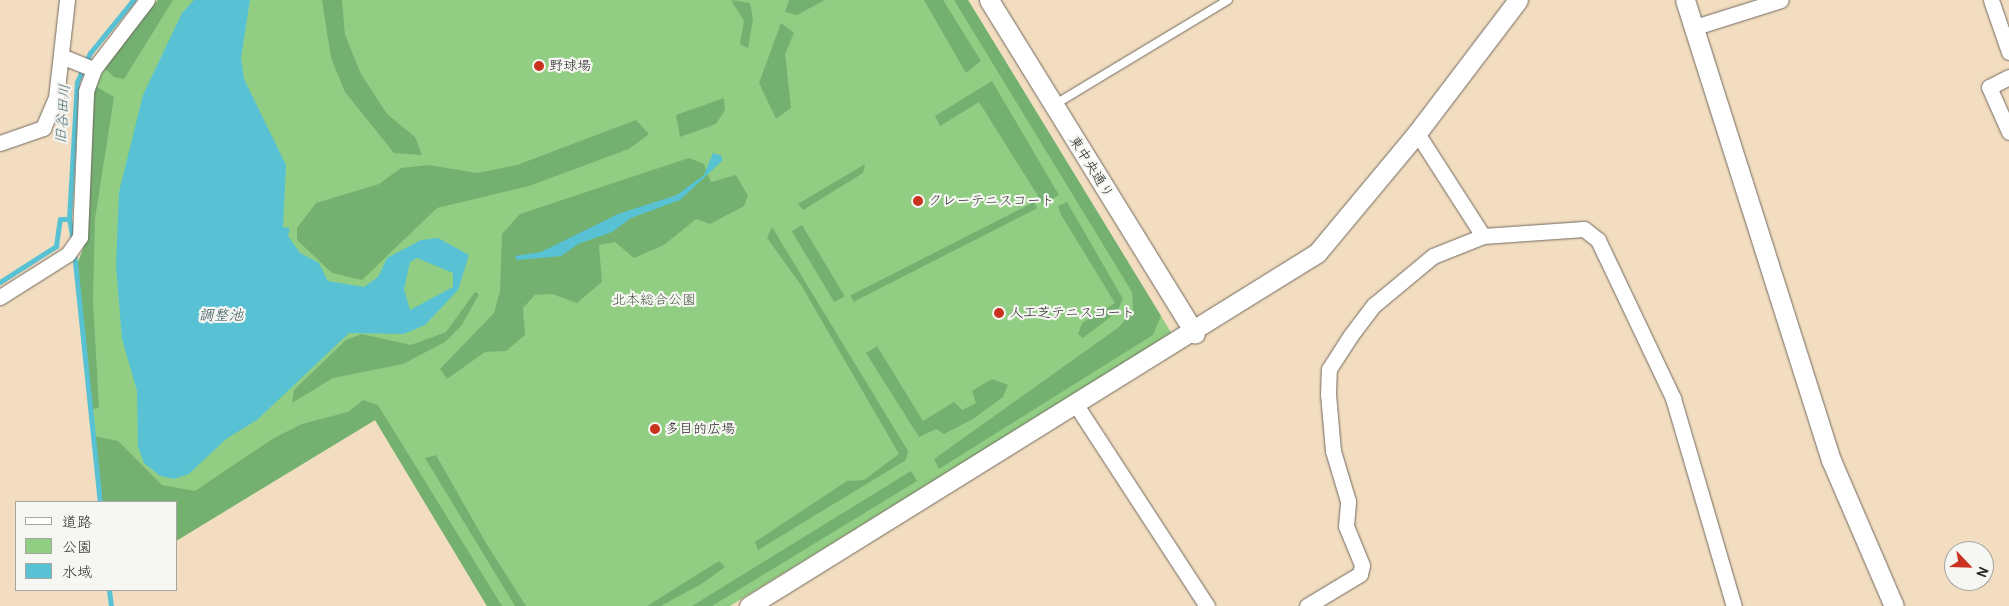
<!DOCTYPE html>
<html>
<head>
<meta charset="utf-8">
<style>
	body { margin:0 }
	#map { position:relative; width:2009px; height:606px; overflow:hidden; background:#f2ddc0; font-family:Pangolin,"Klee One",sans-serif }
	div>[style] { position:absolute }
	.green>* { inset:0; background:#91ce83 }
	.forest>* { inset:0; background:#74b171; transform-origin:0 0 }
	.water>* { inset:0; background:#58c2d4 }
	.stream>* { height:5px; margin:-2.5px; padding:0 2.5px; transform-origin:2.5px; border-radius:2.5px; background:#58c2d4 }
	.roads { filter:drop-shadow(0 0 1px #71695f) drop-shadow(0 0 1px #71695f) }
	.service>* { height:8px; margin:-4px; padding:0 4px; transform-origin:4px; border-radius:4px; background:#fff }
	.minor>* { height:15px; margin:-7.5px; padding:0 7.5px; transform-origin:7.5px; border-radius:7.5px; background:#fff }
	.tertiary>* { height:19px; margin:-9.5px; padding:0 9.5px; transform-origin:9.5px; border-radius:9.5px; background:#fff }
	.dots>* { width:14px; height:14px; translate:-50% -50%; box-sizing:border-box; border:2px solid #f6f6f2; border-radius:50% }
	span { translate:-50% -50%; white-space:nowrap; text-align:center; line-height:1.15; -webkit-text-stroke:4.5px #f6f6f2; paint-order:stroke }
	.poi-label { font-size:14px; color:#2b2b2b }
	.left { translate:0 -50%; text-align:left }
	.street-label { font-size:14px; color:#2b2b2b }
	.park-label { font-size:14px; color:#4a5c45 }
	.water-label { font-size:15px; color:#38585e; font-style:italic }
	.legend { position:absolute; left:15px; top:501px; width:162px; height:90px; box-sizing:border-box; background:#f6f6f2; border:1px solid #a5a5a2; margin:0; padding:6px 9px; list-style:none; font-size:15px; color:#2b2b2b }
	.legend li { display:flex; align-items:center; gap:10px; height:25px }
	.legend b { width:25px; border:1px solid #a5a5a2 }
	.north { position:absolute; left:1944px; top:541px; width:50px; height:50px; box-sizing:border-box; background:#f6f6f2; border:1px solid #a5a5a2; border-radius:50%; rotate:114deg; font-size:14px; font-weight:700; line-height:20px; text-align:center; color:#2b2b2b }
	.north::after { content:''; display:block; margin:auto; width:18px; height:22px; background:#c8321e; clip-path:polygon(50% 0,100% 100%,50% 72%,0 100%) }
</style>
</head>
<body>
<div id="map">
	<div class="green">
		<i style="clip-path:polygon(158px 0,968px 0,1172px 334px,730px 606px,487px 606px,375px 420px,176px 541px,176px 502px,102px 502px,77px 264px,84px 247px,95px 86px,103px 67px)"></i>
	</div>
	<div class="forest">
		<i style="clip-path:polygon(158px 0,173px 0,124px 79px,114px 77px,103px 67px)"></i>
		<i style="clip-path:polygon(322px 0,342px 0,345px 35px,361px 74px,387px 114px,415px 137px,422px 155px,394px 153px,345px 92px,331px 58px)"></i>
		<i style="clip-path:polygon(731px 0,750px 3px,753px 19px,748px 48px,740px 44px,744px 21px)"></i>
		<i style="clip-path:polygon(789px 0,825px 0,797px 15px,785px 12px)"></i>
		<i style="clip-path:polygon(924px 0,943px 0,981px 61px,966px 73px)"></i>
		<i style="clip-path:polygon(954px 0,968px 0,1161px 316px,1153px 335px,939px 469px,934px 459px,1119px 327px,1133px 309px,1132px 292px)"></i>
		<i style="clip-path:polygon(781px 23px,794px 33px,785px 54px,791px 108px,776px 119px,759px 83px)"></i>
		<i style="clip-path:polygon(992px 81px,1059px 195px,1043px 204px,979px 102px,940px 126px,935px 116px)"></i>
		<i style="clip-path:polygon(95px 86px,114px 97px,95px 219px,93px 300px,99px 408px,91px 409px,77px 264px,84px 247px)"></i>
		<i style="clip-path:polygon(724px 98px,725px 110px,716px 124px,680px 137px,676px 115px)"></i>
		<i style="clip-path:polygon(636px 120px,649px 134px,629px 149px,529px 186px,437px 208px,362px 280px,332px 273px,297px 240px,297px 228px,316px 203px,379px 184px,401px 168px,429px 165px,477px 173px,517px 165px)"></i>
		<i style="clip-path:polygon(689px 158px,704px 164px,711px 182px,736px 175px,748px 196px,744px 206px,710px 224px,696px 219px,664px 245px,634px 258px,615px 242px,599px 245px,602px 282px,577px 303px,552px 294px,535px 295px,523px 308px,525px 335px,506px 351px,485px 352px,447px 379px,440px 369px,494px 313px,500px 291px,502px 234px,520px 214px)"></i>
		<i style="clip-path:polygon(865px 164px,863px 173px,803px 210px,798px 204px)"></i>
		<i style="left:1034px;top:202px;width:7px;height:206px;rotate:63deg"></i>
		<i style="clip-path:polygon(1067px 202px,1123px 299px,1117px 312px,1083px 338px,1078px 334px,1082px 323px,1115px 303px,1060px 213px,1058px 206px)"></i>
		<i style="left:802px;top:225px;width:83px;height:12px;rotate:59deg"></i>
		<i style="clip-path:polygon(772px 227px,908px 451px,906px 460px,758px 550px,755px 542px,847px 481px,864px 480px,899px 454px,801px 285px,767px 238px)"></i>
		<i style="clip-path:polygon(475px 292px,479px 294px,462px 325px,445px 342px,403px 364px,333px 378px,292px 403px,294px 390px,346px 340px,362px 334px,411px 345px,446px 332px)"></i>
		<i style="clip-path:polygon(877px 346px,923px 421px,954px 402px,962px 410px,976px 403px,972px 391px,992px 379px,1008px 385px,1003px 397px,973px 419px,944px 434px,936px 429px,919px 437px,866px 353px)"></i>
		<i style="clip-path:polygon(363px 400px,378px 405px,502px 606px,487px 606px,375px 420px,176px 541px,176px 502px,101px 502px,93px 436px,118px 441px,162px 485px,195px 491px,274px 438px,302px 424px,348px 412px)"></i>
		<i style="clip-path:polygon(436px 455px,486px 543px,526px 606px,515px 606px,425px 458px)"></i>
		<i style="clip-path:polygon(911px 471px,917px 481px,712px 606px,692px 606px)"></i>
		<i style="clip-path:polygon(719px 561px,725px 567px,703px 583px,661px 606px,647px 606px)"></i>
	</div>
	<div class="water">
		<i style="clip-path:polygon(evenodd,194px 0,250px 0,241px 58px,244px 79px,286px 165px,283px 227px,290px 228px,288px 236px,300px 253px,319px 263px,328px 281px,364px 287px,378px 277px,387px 258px,421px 240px,438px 238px,469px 255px,458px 290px,425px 325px,404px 334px,349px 333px,257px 420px,226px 439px,189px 474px,174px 479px,160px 476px,144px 463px,138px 447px,137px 391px,122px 339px,116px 266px,119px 192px,143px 95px,182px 13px,194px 0,417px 258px,453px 273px,453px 287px,410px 310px,404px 289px,410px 262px,417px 258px)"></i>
		<i style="clip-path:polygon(713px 153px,722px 156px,722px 161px,680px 200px,631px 218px,612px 232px,578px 244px,561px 256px,517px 260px,515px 256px,541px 252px,618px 214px,677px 195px,704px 175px)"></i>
	</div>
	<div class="stream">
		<i style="left:73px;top:241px;width:22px;rotate:-100deg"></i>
		<i style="left:69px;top:219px;width:137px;rotate:-86.7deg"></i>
		<i style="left:77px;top:82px;width:32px;rotate:-66deg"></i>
		<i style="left:90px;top:53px;width:68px;rotate:-50.9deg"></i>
		<i style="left:74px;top:252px;width:251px;rotate:84.1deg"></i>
		<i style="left:0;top:282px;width:67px;rotate:-32.7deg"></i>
		<i style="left:56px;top:246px;width:27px;rotate:-82deg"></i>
		<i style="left:60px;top:219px;width:9px"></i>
		<i style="left:109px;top:590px;width:16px;rotate:83deg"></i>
	</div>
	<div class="roads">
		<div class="service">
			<i style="left:1054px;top:105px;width:203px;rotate:-31.1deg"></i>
		</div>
		<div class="minor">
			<i style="left:1991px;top:0;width:55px;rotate:70.9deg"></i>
			<i style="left:1692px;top:28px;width:93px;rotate:-17.5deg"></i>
			<i style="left:61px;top:56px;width:35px;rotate:22deg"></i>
			<i style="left:2009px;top:77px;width:22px;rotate:153deg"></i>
			<i style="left:1989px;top:87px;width:49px;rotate:66deg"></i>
			<i style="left:1417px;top:133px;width:122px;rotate:57.3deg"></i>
			<i style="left:0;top:143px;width:46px;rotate:-19.2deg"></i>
			<i style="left:43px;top:128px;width:33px;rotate:-67deg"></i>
			<i style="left:56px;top:98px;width:99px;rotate:-83.6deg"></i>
			<i style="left:0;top:297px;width:80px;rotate:-32.3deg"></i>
			<i style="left:68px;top:254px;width:21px;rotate:-55deg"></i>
			<i style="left:80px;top:237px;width:146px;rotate:-87.6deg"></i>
			<i style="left:86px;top:91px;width:23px;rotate:-70deg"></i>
			<i style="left:94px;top:69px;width:87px;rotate:-52.5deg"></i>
			<i style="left:1076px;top:405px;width:240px;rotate:56.9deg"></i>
			<i style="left:1307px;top:606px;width:62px;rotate:-31.1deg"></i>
			<i style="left:1360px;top:574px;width:9px;rotate:-77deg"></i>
			<i style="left:1362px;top:565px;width:42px;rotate:-112.3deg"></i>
			<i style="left:1346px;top:526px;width:25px;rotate:-85deg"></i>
			<i style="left:1348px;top:501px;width:52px;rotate:-106.7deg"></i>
			<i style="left:1333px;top:451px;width:57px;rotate:-95deg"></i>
			<i style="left:1328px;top:394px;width:25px;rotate:-88deg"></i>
			<i style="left:1329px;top:369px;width:40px;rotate:-57.1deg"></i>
			<i style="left:1351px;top:335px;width:38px;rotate:-53deg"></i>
			<i style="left:1374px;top:305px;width:77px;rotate:-39.7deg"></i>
			<i style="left:1433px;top:256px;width:54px;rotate:-21.8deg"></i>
			<i style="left:1483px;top:236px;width:101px;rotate:-4deg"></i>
			<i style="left:1584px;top:229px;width:18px;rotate:38deg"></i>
			<i style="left:1598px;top:240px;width:175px;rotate:64.6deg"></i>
			<i style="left:1673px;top:398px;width:217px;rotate:73.7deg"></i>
		</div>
		<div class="tertiary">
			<i style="left:989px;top:0;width:392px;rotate:58.3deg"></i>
			<i style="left:1685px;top:0;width:483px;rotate:72.4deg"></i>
			<i style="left:1831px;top:460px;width:159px;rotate:66.7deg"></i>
			<i style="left:749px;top:606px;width:669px;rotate:-31.86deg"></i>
			<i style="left:1317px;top:253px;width:156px;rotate:-50.2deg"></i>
			<i style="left:1417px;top:133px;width:167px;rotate:-52.8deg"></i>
		</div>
	</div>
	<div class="dots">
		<i style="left:539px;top:66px;background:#c8321e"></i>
		<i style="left:918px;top:201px;background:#c8321e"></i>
		<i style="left:999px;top:313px;background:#c8321e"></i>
		<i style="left:655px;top:429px;background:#c8321e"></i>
	</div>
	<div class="poi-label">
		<span class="left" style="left:549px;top:66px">野球場</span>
		<span class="left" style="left:928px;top:201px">クレーテニスコート</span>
		<span class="left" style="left:1009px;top:313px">人工芝テニスコート</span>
		<span class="left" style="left:665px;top:429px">多目的広場</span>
	</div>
	<div class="street-label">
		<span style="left:1091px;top:167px;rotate:58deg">東中央通り</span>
	</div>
	<div class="park-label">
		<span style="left:654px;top:300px">北本総合公園</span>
	</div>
	<div class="water-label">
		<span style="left:63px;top:114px;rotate:-86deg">旧谷田川</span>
		<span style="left:221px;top:316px">調整池</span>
	</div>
	<ul class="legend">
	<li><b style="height:6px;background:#fff"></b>道路</li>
	<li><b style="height:14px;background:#91ce83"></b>公園</li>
	<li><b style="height:14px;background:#58c2d4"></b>水域</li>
	</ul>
	<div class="north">N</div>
</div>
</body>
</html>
